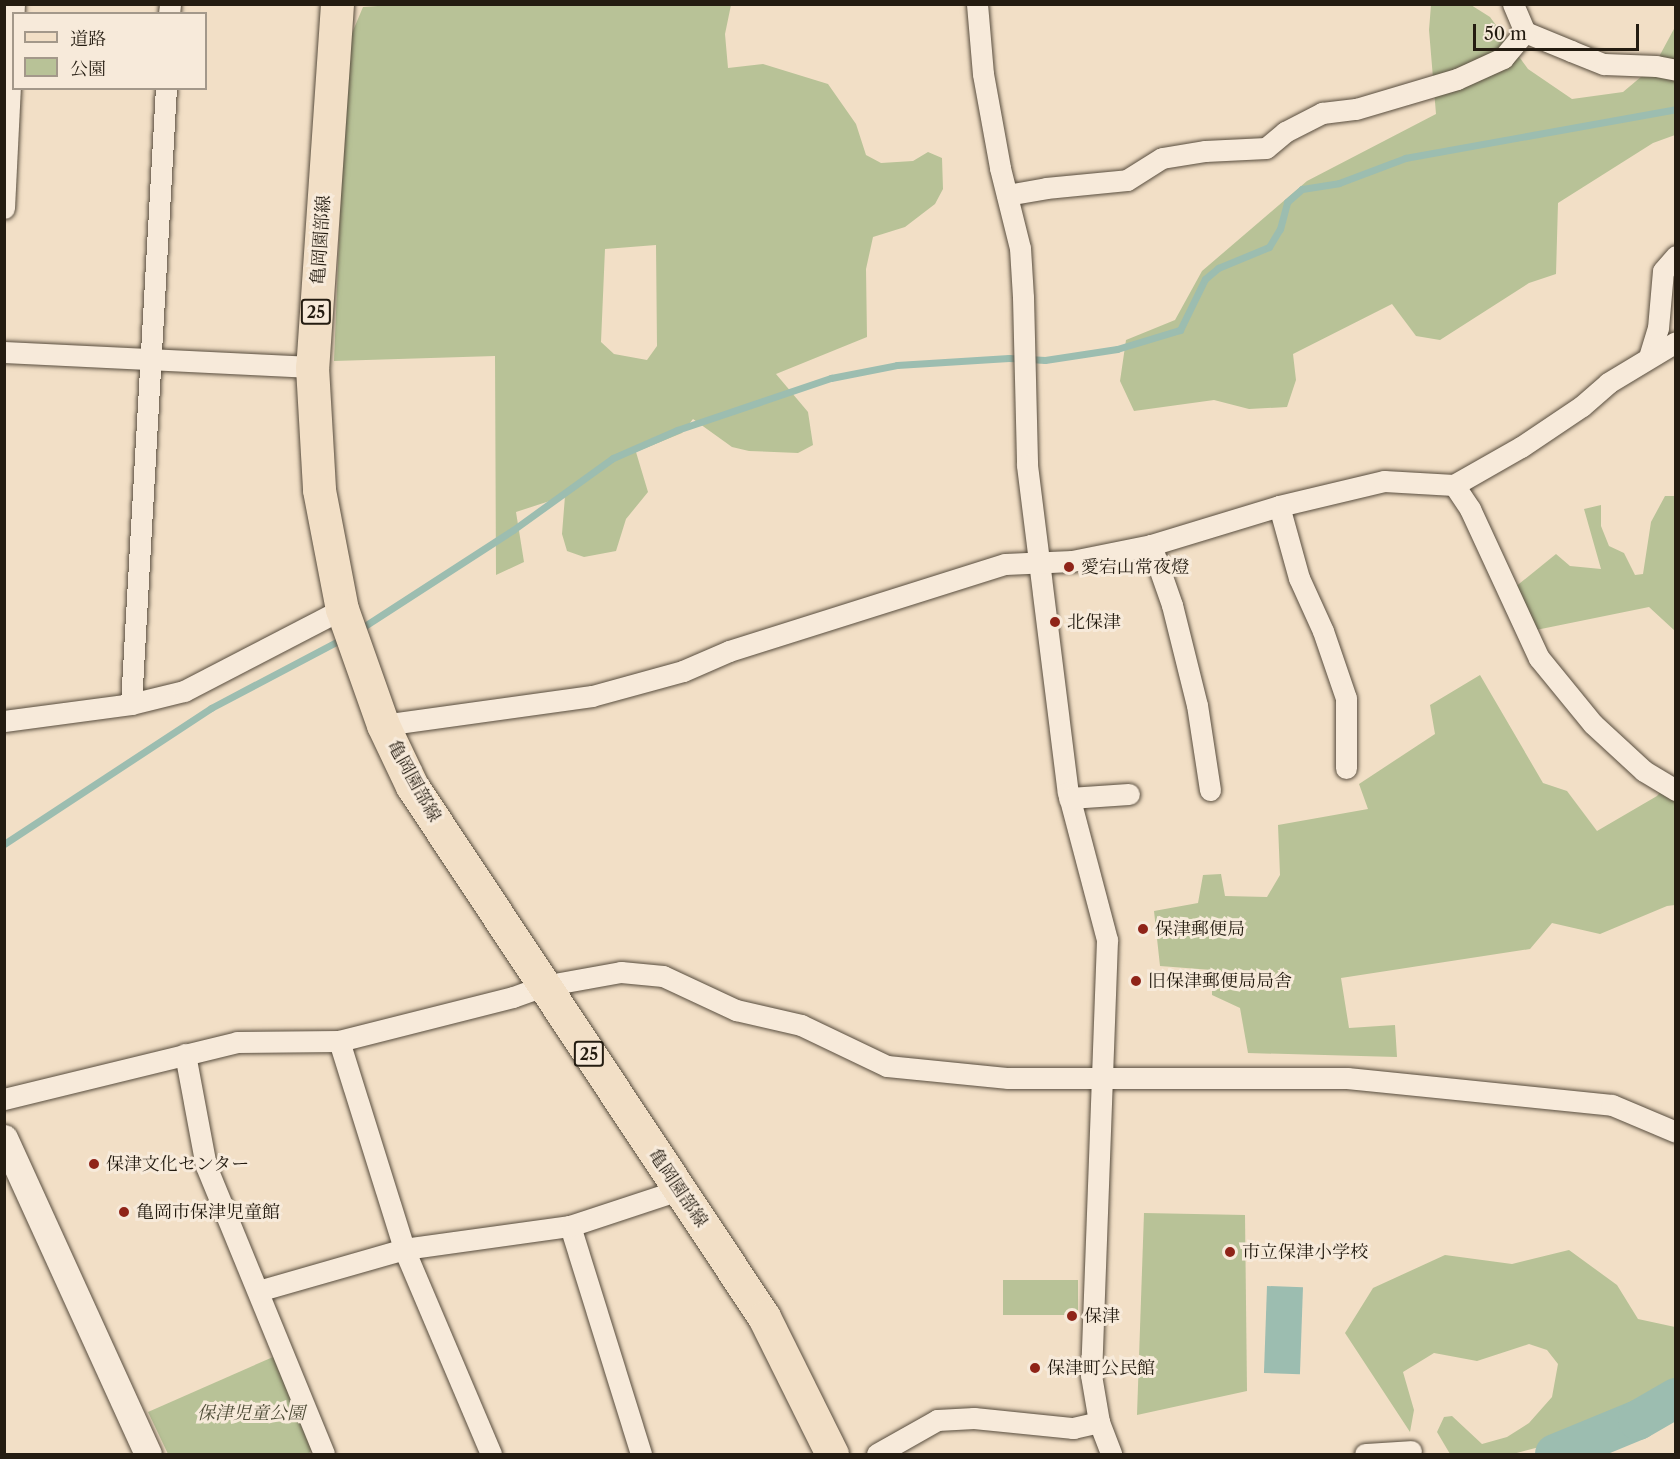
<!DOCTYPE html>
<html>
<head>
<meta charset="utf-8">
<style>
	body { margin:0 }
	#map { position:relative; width:1680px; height:1459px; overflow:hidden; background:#f2dfc6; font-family:"Libre Caslon Text","Noto Serif JP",serif }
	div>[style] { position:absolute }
	.green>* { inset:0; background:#b8c297; transform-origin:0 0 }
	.water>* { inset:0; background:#9cbdb0; transform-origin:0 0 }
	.stream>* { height:7px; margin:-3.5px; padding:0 3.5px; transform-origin:3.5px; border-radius:3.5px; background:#9cbdb0 }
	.river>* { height:40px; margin:-20px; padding:0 20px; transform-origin:20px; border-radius:20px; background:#9cbdb0 }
	.roads { filter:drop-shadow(0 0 2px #584d3e) drop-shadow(0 0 2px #584d3e) }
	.minor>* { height:21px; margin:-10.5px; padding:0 10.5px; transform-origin:10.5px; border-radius:10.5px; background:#f7eada }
	.tertiary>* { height:27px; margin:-13.5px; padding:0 13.5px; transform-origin:13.5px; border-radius:13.5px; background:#f7eada }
	.primary>* { height:33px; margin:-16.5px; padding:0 16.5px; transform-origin:16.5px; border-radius:16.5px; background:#f2dfc6 }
	.dots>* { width:16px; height:16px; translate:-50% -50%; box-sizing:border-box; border:3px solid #f7eada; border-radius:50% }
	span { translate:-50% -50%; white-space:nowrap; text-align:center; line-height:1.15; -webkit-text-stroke:6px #f7eada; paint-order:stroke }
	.shield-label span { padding:2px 4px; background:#f7eada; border:2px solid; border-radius:4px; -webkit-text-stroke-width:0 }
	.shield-label { font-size:16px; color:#241c11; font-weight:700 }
	.street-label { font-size:18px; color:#241c11 }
	.poi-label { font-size:18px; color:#241c11 }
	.left { translate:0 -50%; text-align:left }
	.park-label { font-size:18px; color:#504e39; font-style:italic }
	.frame { position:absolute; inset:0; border:6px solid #241c11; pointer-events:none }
	.legend { position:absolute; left:12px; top:12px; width:195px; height:78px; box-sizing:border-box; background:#f7eada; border:2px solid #a3988a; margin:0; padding:8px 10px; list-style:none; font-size:18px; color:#241c11 }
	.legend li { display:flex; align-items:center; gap:12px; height:30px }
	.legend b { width:30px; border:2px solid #a3988a }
	.scale { position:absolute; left:1473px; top:24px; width:166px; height:27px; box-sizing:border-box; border:3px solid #241c11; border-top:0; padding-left:8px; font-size:18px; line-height:21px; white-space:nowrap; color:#241c11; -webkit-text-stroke:4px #f7eada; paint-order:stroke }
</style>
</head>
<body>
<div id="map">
	<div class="green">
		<i style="clip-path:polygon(evenodd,407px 4px,731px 5px,725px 34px,728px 68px,763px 64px,828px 84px,856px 124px,866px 155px,881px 163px,913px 161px,928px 152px,942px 158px,943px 189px,935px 204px,905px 227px,873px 237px,866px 269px,867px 337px,776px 374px,808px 412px,813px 445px,798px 453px,749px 451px,732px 447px,693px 419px,682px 433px,636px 452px,648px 492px,626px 519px,616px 551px,584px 557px,567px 551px,562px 534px,565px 496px,516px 512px,524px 562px,496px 575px,495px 356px,334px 361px,347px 45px,363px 7px,407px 4px,656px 245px,657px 346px,647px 360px,614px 354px,601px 342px,605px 249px,656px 245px)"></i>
		<i style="clip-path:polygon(1431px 5px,1471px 5px,1490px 17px,1528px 69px,1572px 99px,1623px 92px,1654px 66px,1675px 27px,1675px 135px,1653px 143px,1558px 203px,1556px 274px,1529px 283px,1440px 340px,1416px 336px,1392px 304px,1293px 354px,1296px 380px,1287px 407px,1249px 409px,1214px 400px,1134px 411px,1120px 381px,1126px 340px,1175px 320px,1202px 271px,1307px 181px,1436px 114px,1429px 30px)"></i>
		<i style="clip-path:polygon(1665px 496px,1675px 496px,1675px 631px,1649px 607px,1536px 630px,1514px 588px,1556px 554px,1570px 566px,1601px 569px,1584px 509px,1601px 505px,1601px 526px,1609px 546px,1624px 553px,1635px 575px,1643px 574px,1651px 522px)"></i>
		<i style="clip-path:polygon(1480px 675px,1543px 783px,1567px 791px,1597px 831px,1657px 796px,1675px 775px,1675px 905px,1667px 906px,1600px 934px,1552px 923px,1530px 949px,1341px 978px,1349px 1028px,1395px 1025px,1397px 1057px,1248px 1053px,1240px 1008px,1212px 995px,1212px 970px,1160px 966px,1154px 911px,1198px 903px,1203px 875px,1221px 874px,1225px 896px,1267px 897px,1280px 875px,1278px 825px,1368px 809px,1359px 784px,1435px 734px,1430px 705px)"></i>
		<i style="clip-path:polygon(1144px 1213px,1245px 1215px,1247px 1391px,1137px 1415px)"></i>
		<i style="clip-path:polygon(1569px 1250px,1617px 1285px,1638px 1319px,1675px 1327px,1675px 1378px,1578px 1437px,1513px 1454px,1450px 1454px,1437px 1432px,1444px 1417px,1452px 1416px,1482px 1444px,1507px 1437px,1529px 1423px,1552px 1397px,1558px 1364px,1547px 1350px,1529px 1344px,1477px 1361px,1434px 1353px,1403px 1372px,1414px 1410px,1410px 1432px,1345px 1333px,1373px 1288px,1445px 1255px,1512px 1264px)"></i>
		<i style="left:1003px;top:1280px;width:75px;height:35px"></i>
		<i style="clip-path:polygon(273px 1357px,312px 1447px,309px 1454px,168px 1454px,148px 1412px)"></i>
	</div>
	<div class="water">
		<i style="left:1267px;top:1286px;width:36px;height:87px;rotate:2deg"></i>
	</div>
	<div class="stream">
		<i style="left:360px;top:629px;width:182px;rotate:-32.9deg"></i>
		<i style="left:513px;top:530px;width:123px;rotate:-35.8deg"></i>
		<i style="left:613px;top:458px;width:70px;rotate:-23.6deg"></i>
		<i style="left:677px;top:430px;width:163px;rotate:-18.7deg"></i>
		<i style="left:831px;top:378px;width:67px;rotate:-11.1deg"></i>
		<i style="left:897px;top:365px;width:112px;rotate:-3.6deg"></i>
		<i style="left:1009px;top:358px;width:36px;rotate:3deg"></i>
		<i style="left:1045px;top:360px;width:73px;rotate:-8.7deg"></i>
		<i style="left:1117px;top:349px;width:66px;rotate:-16.8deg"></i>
		<i style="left:1180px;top:330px;width:57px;rotate:-63.9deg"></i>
		<i style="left:1205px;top:279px;width:17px;rotate:-40deg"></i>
		<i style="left:1218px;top:268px;width:55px;rotate:-22.4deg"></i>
		<i style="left:1269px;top:247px;width:21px;rotate:-59deg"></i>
		<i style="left:1280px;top:229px;width:28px;rotate:-75deg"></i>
		<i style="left:1287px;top:202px;width:20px;rotate:-41deg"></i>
		<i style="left:1302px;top:189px;width:37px;rotate:-9deg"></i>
		<i style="left:1339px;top:183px;width:71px;rotate:-20.7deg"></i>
		<i style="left:1405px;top:158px;width:275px;rotate:-10.2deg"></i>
		<i style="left:4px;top:844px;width:248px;rotate:-33.3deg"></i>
		<i style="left:211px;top:708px;width:148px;rotate:-27.8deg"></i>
	</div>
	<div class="river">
		<i style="left:1555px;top:1454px;width:90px;rotate:-22.3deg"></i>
		<i style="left:1638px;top:1420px;width:44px;rotate:-30.1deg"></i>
	</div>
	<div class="roads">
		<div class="minor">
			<i style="left:977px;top:4px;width:70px;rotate:85.1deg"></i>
			<i style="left:983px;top:74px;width:96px;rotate:79.7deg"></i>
			<i style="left:1000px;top:168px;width:82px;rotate:76deg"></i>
			<i style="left:1020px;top:248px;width:49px;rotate:86.5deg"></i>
			<i style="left:1023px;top:297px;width:168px;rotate:88.6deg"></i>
			<i style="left:1027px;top:465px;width:330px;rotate:82.9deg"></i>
			<i style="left:1068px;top:792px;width:153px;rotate:75.2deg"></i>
			<i style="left:1107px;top:940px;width:435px;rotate:92.1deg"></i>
			<i style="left:1091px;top:1375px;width:48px;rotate:80.3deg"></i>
			<i style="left:1099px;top:1422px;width:34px;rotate:69deg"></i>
			<i style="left:1513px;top:4px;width:30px;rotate:67deg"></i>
			<i style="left:1525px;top:32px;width:50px;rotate:22.4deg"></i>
			<i style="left:1571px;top:51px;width:35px;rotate:22deg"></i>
			<i style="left:1604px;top:64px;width:52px;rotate:2.2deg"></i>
			<i style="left:1656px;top:66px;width:20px;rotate:11deg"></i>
			<i style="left:169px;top:14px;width:10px;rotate:-84deg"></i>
			<i style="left:1007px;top:195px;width:40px;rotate:-10deg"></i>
			<i style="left:1046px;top:188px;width:81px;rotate:-5.6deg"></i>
			<i style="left:1127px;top:180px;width:41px;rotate:-32.2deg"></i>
			<i style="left:1162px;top:158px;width:44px;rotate:-9.2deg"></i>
			<i style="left:1205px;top:151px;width:61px;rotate:-2.8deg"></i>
			<i style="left:1266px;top:148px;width:25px;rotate:-40deg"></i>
			<i style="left:1285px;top:132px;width:42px;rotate:-27.2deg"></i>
			<i style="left:1322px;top:113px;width:34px;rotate:-7deg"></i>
			<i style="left:1356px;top:109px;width:105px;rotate:-16.5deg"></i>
			<i style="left:1457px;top:79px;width:51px;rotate:-24.5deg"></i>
			<i style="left:1503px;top:58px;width:34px;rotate:-50deg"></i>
			<i style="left:4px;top:208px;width:204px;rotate:-87.2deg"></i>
			<i style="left:4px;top:352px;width:308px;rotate:2.8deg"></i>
			<i style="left:1649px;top:357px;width:30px;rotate:-73deg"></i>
			<i style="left:1658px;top:328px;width:57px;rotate:-85deg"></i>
			<i style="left:1663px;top:271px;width:20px;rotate:-49deg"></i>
			<i style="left:1454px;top:485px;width:29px;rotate:56deg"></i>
			<i style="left:1470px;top:509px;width:164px;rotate:65.2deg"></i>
			<i style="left:1539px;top:658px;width:85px;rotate:50.7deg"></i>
			<i style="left:1593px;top:724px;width:69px;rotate:42.7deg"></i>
			<i style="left:1644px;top:771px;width:37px;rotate:31deg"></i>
			<i style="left:1279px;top:506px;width:75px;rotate:74.5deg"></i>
			<i style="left:1299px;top:578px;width:58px;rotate:65.6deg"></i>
			<i style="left:1323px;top:631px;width:71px;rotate:71.1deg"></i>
			<i style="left:1346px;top:698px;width:70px;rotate:90deg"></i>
			<i style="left:1151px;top:545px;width:64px;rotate:70.7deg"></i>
			<i style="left:1172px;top:605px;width:103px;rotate:76deg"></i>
			<i style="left:1197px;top:705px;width:86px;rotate:81.3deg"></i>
			<i style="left:131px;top:704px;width:617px;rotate:-86.75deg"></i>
			<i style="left:4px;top:721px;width:128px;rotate:-7.6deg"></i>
			<i style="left:131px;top:704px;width:55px;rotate:-13.8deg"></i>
			<i style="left:184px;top:691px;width:178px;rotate:-27.4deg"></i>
			<i style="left:383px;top:725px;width:211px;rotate:-7.9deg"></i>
			<i style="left:592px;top:696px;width:94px;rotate:-15.4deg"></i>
			<i style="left:683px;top:671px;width:50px;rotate:-23.5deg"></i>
			<i style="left:729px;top:651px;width:289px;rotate:-17.5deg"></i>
			<i style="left:1005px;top:564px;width:67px;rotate:-2.6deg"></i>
			<i style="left:1072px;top:561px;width:81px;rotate:-11.4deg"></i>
			<i style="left:1151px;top:545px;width:134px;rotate:-16.9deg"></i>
			<i style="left:1279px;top:506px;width:108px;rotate:-13.4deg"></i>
			<i style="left:1384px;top:481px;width:70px;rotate:3.3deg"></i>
			<i style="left:1454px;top:485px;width:77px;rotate:-29.6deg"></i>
			<i style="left:1521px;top:447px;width:73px;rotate:-33.9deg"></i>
			<i style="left:1582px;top:406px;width:35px;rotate:-41deg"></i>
			<i style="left:1608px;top:383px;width:79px;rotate:-31.1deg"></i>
			<i style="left:1069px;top:798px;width:60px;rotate:-3.8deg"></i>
			<i style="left:339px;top:1041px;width:218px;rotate:72.6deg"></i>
			<i style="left:404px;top:1249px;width:223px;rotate:67deg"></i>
			<i style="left:185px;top:1054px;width:114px;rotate:79.4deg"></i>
			<i style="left:206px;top:1166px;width:311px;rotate:67.7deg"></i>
			<i style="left:4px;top:1099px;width:240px;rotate:-13.7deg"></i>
			<i style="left:237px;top:1042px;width:102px;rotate:-0.6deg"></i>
			<i style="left:339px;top:1041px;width:179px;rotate:-14.2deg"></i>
			<i style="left:513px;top:997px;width:32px;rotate:-20deg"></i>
			<i style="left:543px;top:986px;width:79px;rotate:-10.2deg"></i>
			<i style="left:621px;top:972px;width:42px;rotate:5.4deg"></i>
			<i style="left:663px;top:976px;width:81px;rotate:25deg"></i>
			<i style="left:736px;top:1010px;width:67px;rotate:13deg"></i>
			<i style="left:801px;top:1025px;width:95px;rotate:25.5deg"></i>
			<i style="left:887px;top:1066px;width:122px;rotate:5.7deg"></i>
			<i style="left:1008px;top:1078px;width:339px"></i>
			<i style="left:1347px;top:1078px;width:266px;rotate:5.8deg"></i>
			<i style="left:1612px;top:1105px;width:69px;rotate:22.9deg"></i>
			<i style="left:570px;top:1226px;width:239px;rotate:72.7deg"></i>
			<i style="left:258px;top:1291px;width:152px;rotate:-16deg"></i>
			<i style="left:404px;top:1249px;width:168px;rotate:-7.9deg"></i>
			<i style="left:570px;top:1226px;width:115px;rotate:-18.3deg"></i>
			<i style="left:877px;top:1454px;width:69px;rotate:-29.5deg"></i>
			<i style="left:937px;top:1420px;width:37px;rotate:-3deg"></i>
			<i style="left:974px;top:1418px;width:100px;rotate:5.8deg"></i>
			<i style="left:1073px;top:1428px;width:27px;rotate:-13deg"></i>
			<i style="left:1365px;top:1454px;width:46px;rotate:-3.7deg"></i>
		</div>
		<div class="tertiary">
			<i style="left:4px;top:1138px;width:347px;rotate:65.5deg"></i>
		</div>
		<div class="primary">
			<i style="left:337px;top:4px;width:364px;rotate:93.9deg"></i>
			<i style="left:312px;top:367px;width:123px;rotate:86.7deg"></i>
			<i style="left:319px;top:490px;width:121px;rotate:79.1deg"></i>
			<i style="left:342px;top:609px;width:123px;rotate:70.5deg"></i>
			<i style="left:383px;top:725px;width:68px;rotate:64.6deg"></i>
			<i style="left:412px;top:786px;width:637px;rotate:56.46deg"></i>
			<i style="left:764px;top:1317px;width:153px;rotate:63.6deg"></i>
		</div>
	</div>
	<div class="dots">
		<i style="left:1069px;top:567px;background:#8f2418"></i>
		<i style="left:1055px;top:622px;background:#8f2418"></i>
		<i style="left:1143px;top:929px;background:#8f2418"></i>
		<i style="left:1136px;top:981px;background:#8f2418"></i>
		<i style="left:94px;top:1164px;background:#8f2418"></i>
		<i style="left:124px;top:1212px;background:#8f2418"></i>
		<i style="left:1230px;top:1252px;background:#8f2418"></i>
		<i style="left:1072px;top:1316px;background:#8f2418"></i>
		<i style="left:1035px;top:1368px;background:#8f2418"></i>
	</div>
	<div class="shield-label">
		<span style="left:316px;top:312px">25</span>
		<span style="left:589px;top:1054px">25</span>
	</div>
	<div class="street-label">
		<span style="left:321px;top:240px;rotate:-86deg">亀岡園部線</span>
		<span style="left:414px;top:781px;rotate:61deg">亀岡園部線</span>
		<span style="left:678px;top:1188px;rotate:56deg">亀岡園部線</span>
	</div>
	<div class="poi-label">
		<span class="left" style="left:1081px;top:567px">愛宕山常夜燈</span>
		<span class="left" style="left:1067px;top:622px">北保津</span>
		<span class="left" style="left:1155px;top:929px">保津郵便局</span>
		<span class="left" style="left:1148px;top:981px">旧保津郵便局局舎</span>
		<span class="left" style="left:106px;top:1164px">保津文化センター</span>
		<span class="left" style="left:136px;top:1212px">亀岡市保津児童館</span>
		<span class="left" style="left:1242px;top:1252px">市立保津小学校</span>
		<span class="left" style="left:1084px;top:1316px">保津</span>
		<span class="left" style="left:1047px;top:1368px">保津町公民館</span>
	</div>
	<div class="park-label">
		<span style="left:251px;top:1413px">保津児童公園</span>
	</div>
	<div class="frame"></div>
	<ul class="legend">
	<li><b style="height:8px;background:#f2dfc6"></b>道路</li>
	<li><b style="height:16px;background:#b8c297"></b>公園</li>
	</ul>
	<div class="scale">50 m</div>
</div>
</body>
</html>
